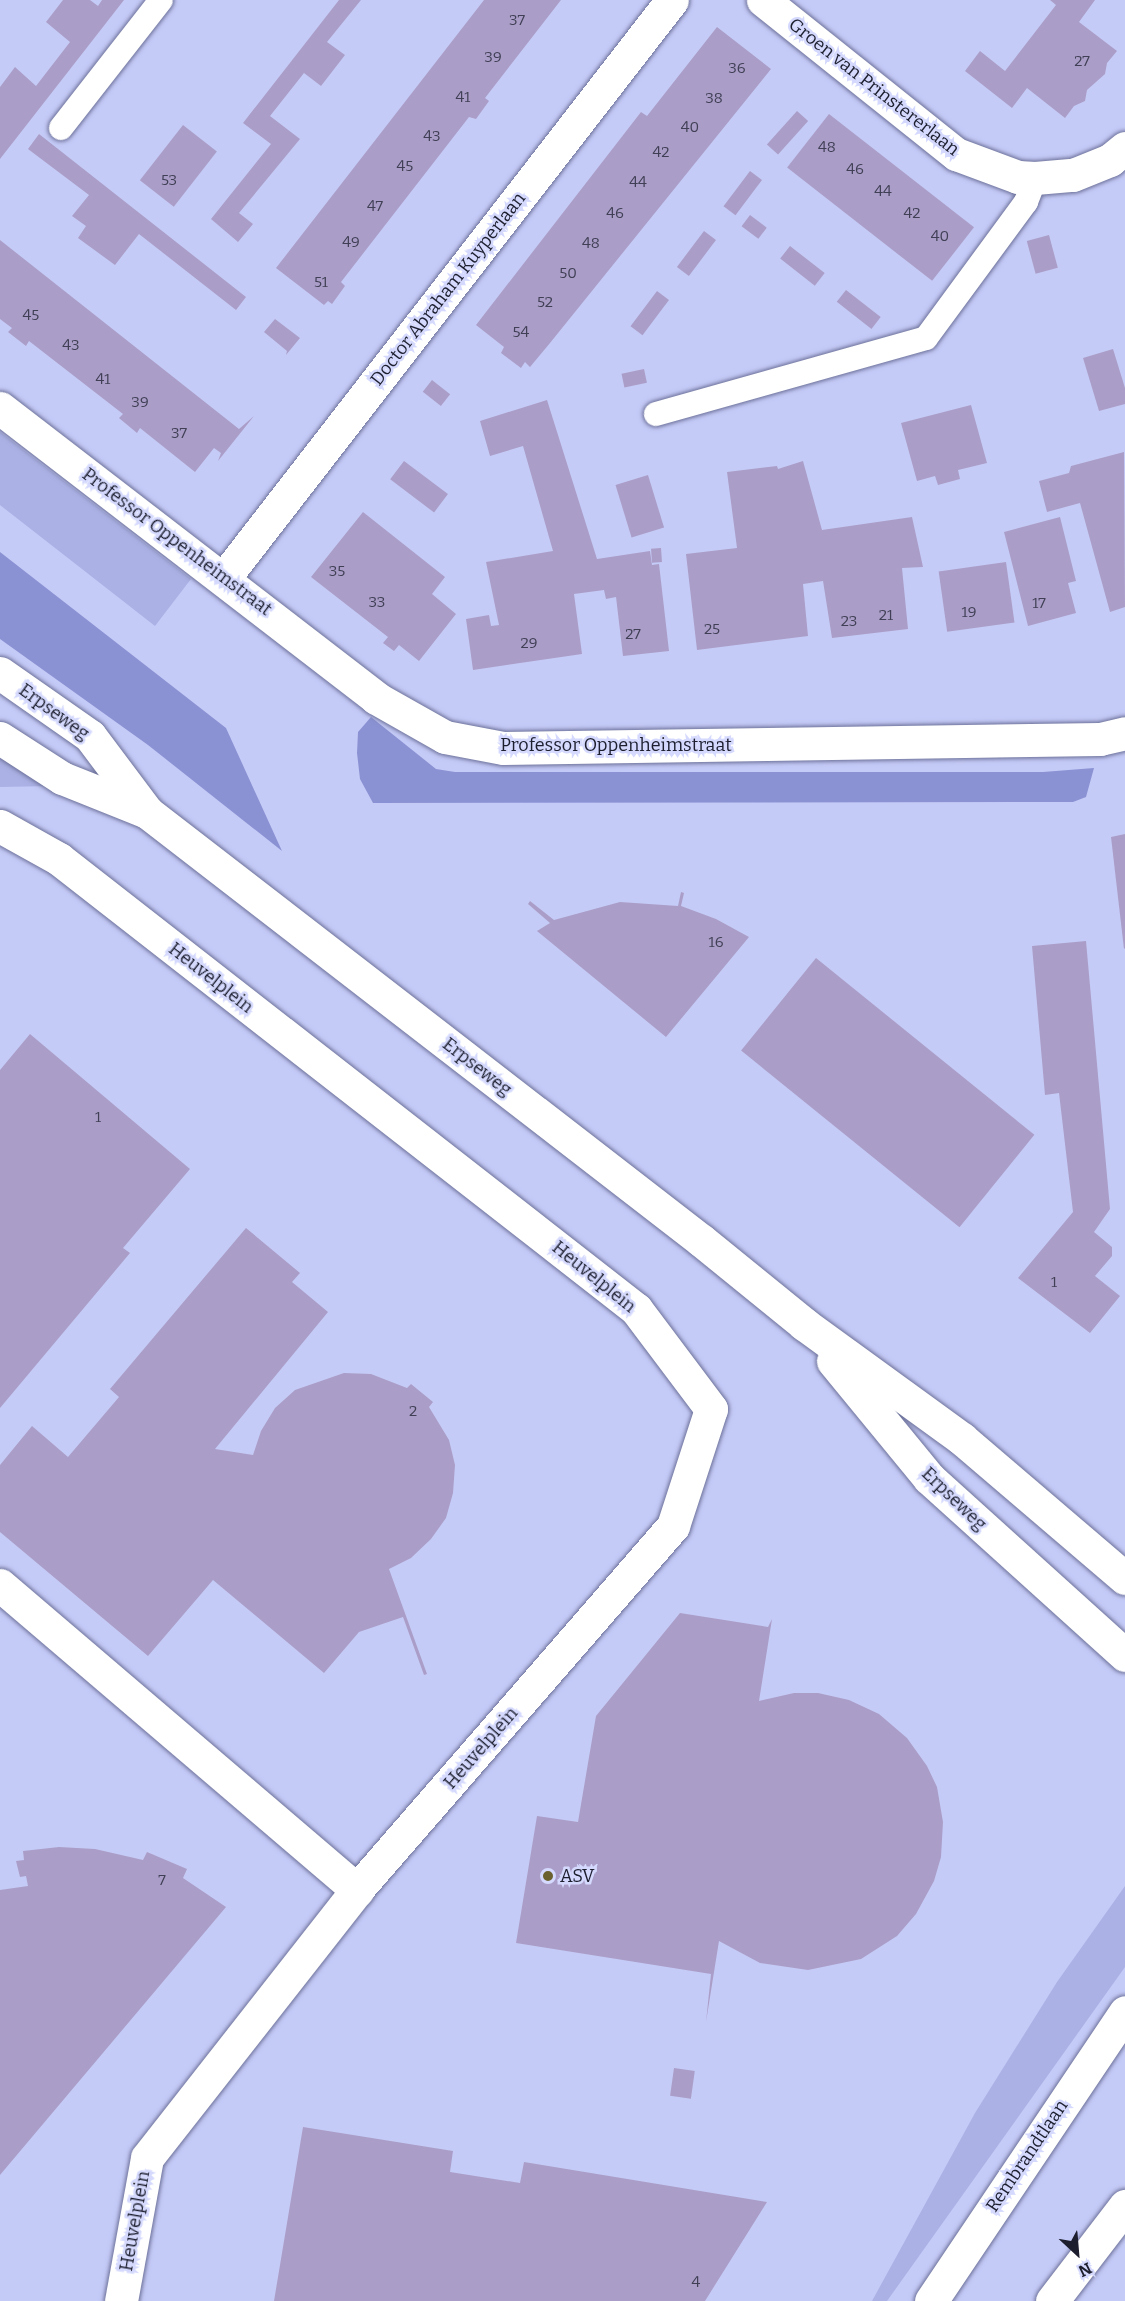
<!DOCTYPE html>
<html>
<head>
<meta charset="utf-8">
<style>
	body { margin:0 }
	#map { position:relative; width:1125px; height:2301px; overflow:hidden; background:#c5cbf7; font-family:Bitter,serif }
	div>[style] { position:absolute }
	.green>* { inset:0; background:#abb1e4 }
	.forest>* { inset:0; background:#8b92d3 }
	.building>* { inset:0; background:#aa9ec8; transform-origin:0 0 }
	.roads { filter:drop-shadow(0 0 2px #6c7199) drop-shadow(0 0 2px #6c7199) }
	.service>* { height:24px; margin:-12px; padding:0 12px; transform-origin:12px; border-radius:12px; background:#fff }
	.minor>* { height:33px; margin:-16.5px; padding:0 16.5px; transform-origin:16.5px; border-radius:16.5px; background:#fff }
	.secondary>* { height:33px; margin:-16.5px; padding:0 16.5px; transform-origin:16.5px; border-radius:16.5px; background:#fff }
	.dots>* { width:16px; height:16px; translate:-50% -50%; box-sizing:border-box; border:3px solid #d4d9fd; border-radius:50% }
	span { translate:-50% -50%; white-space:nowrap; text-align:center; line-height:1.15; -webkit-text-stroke:5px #d4d9fd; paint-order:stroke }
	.number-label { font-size:15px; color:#403f55 }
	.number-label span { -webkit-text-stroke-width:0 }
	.street-label { font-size:18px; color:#1d1f2f }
	.poi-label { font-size:18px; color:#1d1f2f }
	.left { translate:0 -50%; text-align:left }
	.north { position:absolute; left:1047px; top:2223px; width:60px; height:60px; -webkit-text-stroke:4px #d4d9fd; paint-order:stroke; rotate:154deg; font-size:16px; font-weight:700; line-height:24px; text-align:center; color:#1d1f2f }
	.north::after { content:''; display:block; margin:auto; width:21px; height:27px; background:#1d1f2f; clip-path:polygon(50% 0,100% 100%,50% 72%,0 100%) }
</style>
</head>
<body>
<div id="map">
	<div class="green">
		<i style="clip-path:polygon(0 432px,191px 579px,155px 626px,0 505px)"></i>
		<i style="clip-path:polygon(0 747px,52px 786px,0 787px)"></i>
		<i style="clip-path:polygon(1125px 1886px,1125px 1967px,887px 2301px,872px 2301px,975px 2113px,1057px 1982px)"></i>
	</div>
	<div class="forest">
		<i style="clip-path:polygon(0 552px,226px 728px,282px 851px,148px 745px,0 639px)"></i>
		<i style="clip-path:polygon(371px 717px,436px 769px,455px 772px,1043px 772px,1094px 768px,1086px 797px,1073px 802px,373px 803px,360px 779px,357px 753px,358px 732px)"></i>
	</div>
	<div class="building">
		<i style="clip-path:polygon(63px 0,90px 0,98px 6px,102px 0,124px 0,0 159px,0 87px,15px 67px,36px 86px,70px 42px,46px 22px)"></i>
		<i style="clip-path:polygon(339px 0,361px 0,327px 42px,345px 55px,321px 86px,304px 73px,270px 116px,300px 139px,239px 213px,253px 224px,238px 242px,211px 219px,271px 144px,243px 123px)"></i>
		<i style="clip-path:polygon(484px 0,561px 0,485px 98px,489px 101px,476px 119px,469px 117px,341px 282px,345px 286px,332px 304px,328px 301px,324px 305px,276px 268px)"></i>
		<i style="clip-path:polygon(1050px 0,1095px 0,1079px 22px,1117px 51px,1107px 63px,1105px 74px,1087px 90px,1085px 101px,1074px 106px,1065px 118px,1027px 88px,1012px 108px,965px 71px,980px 51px,1005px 71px,1056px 5px)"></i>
		<i style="clip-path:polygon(717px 27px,771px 69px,550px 343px,530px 367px,525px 362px,521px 368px,501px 353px,504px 347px,476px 325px,641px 112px,647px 116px)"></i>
		<i style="left:797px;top:111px;width:15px;height:45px;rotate:42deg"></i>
		<i style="left:829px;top:114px;width:184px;height:68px;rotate:38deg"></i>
		<i style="left:183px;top:125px;width:43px;height:70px;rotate:38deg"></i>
		<i style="clip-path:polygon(39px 134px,246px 297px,236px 310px,139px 234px,115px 265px,78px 238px,86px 226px,72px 216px,89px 195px,28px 149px)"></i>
		<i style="left:750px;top:171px;width:15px;height:44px;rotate:37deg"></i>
		<i style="left:750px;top:215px;width:21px;height:14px;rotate:37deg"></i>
		<i style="left:704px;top:231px;width:15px;height:45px;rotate:37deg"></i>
		<i style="left:1049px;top:235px;width:34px;height:23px;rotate:75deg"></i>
		<i style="clip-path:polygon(0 240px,239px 429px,254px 416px,218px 461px,221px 453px,214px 448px,195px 472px,140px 428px,137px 433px,119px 418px,123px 414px,29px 341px,26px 346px,8px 332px,12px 328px,0 319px)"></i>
		<i style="left:790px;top:246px;width:44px;height:16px;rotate:38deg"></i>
		<i style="left:846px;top:290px;width:44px;height:15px;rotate:38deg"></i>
		<i style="left:657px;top:291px;width:15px;height:44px;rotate:37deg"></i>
		<i style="clip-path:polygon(275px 319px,300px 338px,286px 355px,287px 351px,264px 332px)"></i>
		<i style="clip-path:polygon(1113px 349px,1125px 388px,1125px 404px,1099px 411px,1083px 358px)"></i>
		<i style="left:644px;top:369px;width:14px;height:23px;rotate:78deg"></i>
		<i style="left:432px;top:380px;width:23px;height:15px;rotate:38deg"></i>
		<i style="clip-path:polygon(547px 400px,597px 559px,650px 551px,652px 565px,659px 564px,669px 651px,623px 656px,616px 597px,606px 599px,604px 590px,574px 594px,582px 654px,473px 670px,466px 619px,489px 615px,491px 626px,499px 625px,486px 562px,553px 551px,523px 446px,490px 456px,480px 421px)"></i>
		<i style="clip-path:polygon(971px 405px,987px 463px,958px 470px,960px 479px,938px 485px,935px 476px,917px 481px,901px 423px)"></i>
		<i style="clip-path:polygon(1124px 452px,1125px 607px,1110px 612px,1080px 503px,1047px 512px,1039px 481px,1069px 473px,1071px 466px)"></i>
		<i style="left:404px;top:461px;width:55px;height:23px;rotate:37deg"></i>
		<i style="clip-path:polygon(803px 461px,822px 530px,912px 517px,923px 567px,902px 568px,908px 629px,832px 638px,823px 581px,803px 584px,808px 636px,697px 650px,686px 554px,737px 548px,727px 472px,777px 466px,778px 469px)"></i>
		<i style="left:648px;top:475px;width:55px;height:34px;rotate:73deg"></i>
		<i style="clip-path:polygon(363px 512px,445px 577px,432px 594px,456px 614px,419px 661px,399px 645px,394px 651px,383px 643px,388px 637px,311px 577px)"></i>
		<i style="clip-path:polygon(1060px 517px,1076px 581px,1068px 583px,1076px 613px,1028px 626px,1004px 532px)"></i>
		<i style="left:661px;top:548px;width:14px;height:10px;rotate:86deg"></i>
		<i style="left:1006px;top:562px;width:61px;height:68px;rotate:82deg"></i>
		<i style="clip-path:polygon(1125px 834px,1125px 948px,1124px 949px,1111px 837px)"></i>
		<i style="clip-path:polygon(681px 892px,684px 893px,681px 906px,716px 919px,749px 937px,666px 1037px,537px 931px,550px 923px,528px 904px,530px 901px,554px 920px,620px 902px,678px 906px)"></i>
		<i style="clip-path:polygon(1086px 941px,1110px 1209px,1094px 1232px,1112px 1247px,1112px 1256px,1095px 1276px,1120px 1296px,1090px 1333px,1018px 1278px,1073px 1212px,1059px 1093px,1045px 1095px,1032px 946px)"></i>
		<i style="left:816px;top:958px;width:281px;height:119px;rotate:39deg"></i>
		<i style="clip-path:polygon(30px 1034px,190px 1169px,123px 1248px,130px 1253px,0 1408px,0 1070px)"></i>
		<i style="clip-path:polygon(246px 1228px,300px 1273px,292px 1282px,328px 1312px,215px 1449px,253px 1455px,261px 1431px,275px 1408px,295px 1390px,344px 1373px,371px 1374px,407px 1388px,411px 1384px,433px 1402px,429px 1407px,449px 1440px,455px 1465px,453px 1493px,446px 1518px,431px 1539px,411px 1558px,389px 1569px,427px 1674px,424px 1675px,403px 1617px,359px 1632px,324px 1673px,213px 1580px,148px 1656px,0 1532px,0 1465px,32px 1426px,68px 1457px,119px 1397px,110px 1389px)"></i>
		<i style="clip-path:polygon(680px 1613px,768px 1627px,772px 1619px,759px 1701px,794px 1693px,818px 1693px,849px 1700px,879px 1714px,907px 1738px,927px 1766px,937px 1787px,943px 1822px,941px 1857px,934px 1881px,916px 1914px,897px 1936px,861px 1959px,808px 1970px,760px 1963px,719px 1941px,706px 2022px,711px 1974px,516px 1943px,537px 1816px,578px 1822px,596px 1716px)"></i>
		<i style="clip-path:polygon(59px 1847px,95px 1849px,143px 1860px,147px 1852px,187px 1869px,183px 1878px,226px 1907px,0 2175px,0 1890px,28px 1886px,26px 1876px,20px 1877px,16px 1861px,24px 1860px,23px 1851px)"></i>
		<i style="left:674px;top:2068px;width:21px;height:28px;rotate:8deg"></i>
		<i style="clip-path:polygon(303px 2127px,453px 2151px,450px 2172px,520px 2183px,524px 2162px,767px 2202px,705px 2301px,274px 2301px)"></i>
	</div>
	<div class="roads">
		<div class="service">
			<i style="left:61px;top:128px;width:162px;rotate:-52deg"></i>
			<i style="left:656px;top:414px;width:280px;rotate:-15.7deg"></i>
			<i style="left:926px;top:338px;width:169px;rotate:-53.7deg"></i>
			<i style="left:1026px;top:202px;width:26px;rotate:-69deg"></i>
		</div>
		<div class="minor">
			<i style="left:763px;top:0;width:247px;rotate:38.6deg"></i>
			<i style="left:956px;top:154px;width:66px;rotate:20.4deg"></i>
			<i style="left:1018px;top:177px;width:17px;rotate:3deg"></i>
			<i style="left:1035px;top:178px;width:38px;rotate:-5deg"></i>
			<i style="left:1073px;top:175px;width:40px;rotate:-22deg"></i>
			<i style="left:1110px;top:160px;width:19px;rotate:-39deg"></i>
			<i style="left:0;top:408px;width:475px;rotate:37.6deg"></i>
			<i style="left:376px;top:698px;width:79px;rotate:29.5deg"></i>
			<i style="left:445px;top:737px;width:59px;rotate:10.7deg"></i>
			<i style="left:503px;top:748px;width:597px;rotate:-0.86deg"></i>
			<i style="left:1100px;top:739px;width:26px;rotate:-13deg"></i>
			<i style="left:224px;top:578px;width:731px;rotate:-52.22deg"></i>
			<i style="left:0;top:826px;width:68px;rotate:29.2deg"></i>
			<i style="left:59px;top:859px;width:732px;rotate:37.95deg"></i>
			<i style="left:636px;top:1309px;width:125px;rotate:53.1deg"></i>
			<i style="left:711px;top:1409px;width:123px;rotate:108deg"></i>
			<i style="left:673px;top:1526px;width:482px;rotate:131deg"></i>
			<i style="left:357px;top:1890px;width:340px;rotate:128.1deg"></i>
			<i style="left:147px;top:2158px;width:145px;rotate:100.3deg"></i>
			<i style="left:0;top:1585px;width:470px;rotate:40.5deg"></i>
		</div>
		<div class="secondary">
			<i style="left:0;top:673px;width:110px;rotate:35deg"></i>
			<i style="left:90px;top:736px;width:95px;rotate:53.1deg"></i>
			<i style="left:147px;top:812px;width:701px;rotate:37.7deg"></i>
			<i style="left:702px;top:1241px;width:132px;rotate:39.1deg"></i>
			<i style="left:804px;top:1324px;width:195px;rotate:36deg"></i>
			<i style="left:962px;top:1439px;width:214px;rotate:40.5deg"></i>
			<i style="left:0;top:738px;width:74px;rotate:32.8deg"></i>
			<i style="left:62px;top:778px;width:92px;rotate:21.8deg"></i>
			<i style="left:833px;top:1361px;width:151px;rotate:50.6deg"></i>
			<i style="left:929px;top:1478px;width:264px;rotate:42.1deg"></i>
			<i style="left:931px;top:2301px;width:348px;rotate:-56.1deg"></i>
			<i style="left:1052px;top:2301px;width:120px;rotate:-52.5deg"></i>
		</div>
	</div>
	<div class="dots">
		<i style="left:548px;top:1876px;background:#6b612e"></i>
	</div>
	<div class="number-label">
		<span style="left:517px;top:21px">37</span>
		<span style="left:493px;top:58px">39</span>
		<span style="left:1082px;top:62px">27</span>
		<span style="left:737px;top:69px">36</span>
		<span style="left:463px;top:98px">41</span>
		<span style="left:714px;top:99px">38</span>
		<span style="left:690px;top:128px">40</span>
		<span style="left:432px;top:137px">43</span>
		<span style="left:827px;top:148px">48</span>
		<span style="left:661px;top:153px">42</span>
		<span style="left:405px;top:167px">45</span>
		<span style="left:855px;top:170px">46</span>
		<span style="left:169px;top:181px">53</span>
		<span style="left:638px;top:183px">44</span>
		<span style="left:883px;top:192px">44</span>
		<span style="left:375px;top:207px">47</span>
		<span style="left:615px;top:214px">46</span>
		<span style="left:912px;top:214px">42</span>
		<span style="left:940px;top:237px">40</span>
		<span style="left:351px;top:243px">49</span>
		<span style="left:591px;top:244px">48</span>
		<span style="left:568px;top:274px">50</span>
		<span style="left:321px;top:283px">51</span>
		<span style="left:545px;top:303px">52</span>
		<span style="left:31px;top:316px">45</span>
		<span style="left:521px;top:333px">54</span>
		<span style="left:71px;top:346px">43</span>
		<span style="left:103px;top:380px">41</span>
		<span style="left:140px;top:403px">39</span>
		<span style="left:179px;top:434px">37</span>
		<span style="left:337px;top:572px">35</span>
		<span style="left:377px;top:603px">33</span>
		<span style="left:1039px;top:604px">17</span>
		<span style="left:969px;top:613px">19</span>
		<span style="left:886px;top:616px">21</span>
		<span style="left:849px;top:622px">23</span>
		<span style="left:712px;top:630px">25</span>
		<span style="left:633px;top:635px">27</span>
		<span style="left:529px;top:644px">29</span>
		<span style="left:716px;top:943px">16</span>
		<span style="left:98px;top:1118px">1</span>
		<span style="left:1054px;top:1283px">1</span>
		<span style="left:413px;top:1412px">2</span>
		<span style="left:162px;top:1881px">7</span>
		<span style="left:696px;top:2283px">4</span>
	</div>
	<div class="street-label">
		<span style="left:874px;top:87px;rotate:38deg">Groen van Prinstererlaan</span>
		<span style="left:448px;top:289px;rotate:-52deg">Doctor Abraham Kuyperlaan</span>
		<span style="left:177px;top:542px;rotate:37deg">Professor Oppenheimstraat</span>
		<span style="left:54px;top:712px;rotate:36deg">Erpseweg</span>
		<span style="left:616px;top:745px">Professor Oppenheimstraat</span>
		<span style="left:211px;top:978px;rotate:38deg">Heuvelplein</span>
		<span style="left:477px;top:1067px;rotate:38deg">Erpseweg</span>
		<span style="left:594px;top:1277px;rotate:39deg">Heuvelplein</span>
		<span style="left:954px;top:1499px;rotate:44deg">Erpseweg</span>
		<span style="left:481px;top:1748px;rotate:-49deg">Heuvelplein</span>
		<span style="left:1027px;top:2156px;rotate:-56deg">Rembrandtlaan</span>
		<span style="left:135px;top:2221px;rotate:-80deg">Heuvelplein</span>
	</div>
	<div class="poi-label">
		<span class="left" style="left:560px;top:1876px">ASV</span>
	</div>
	<div class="north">N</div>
</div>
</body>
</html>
